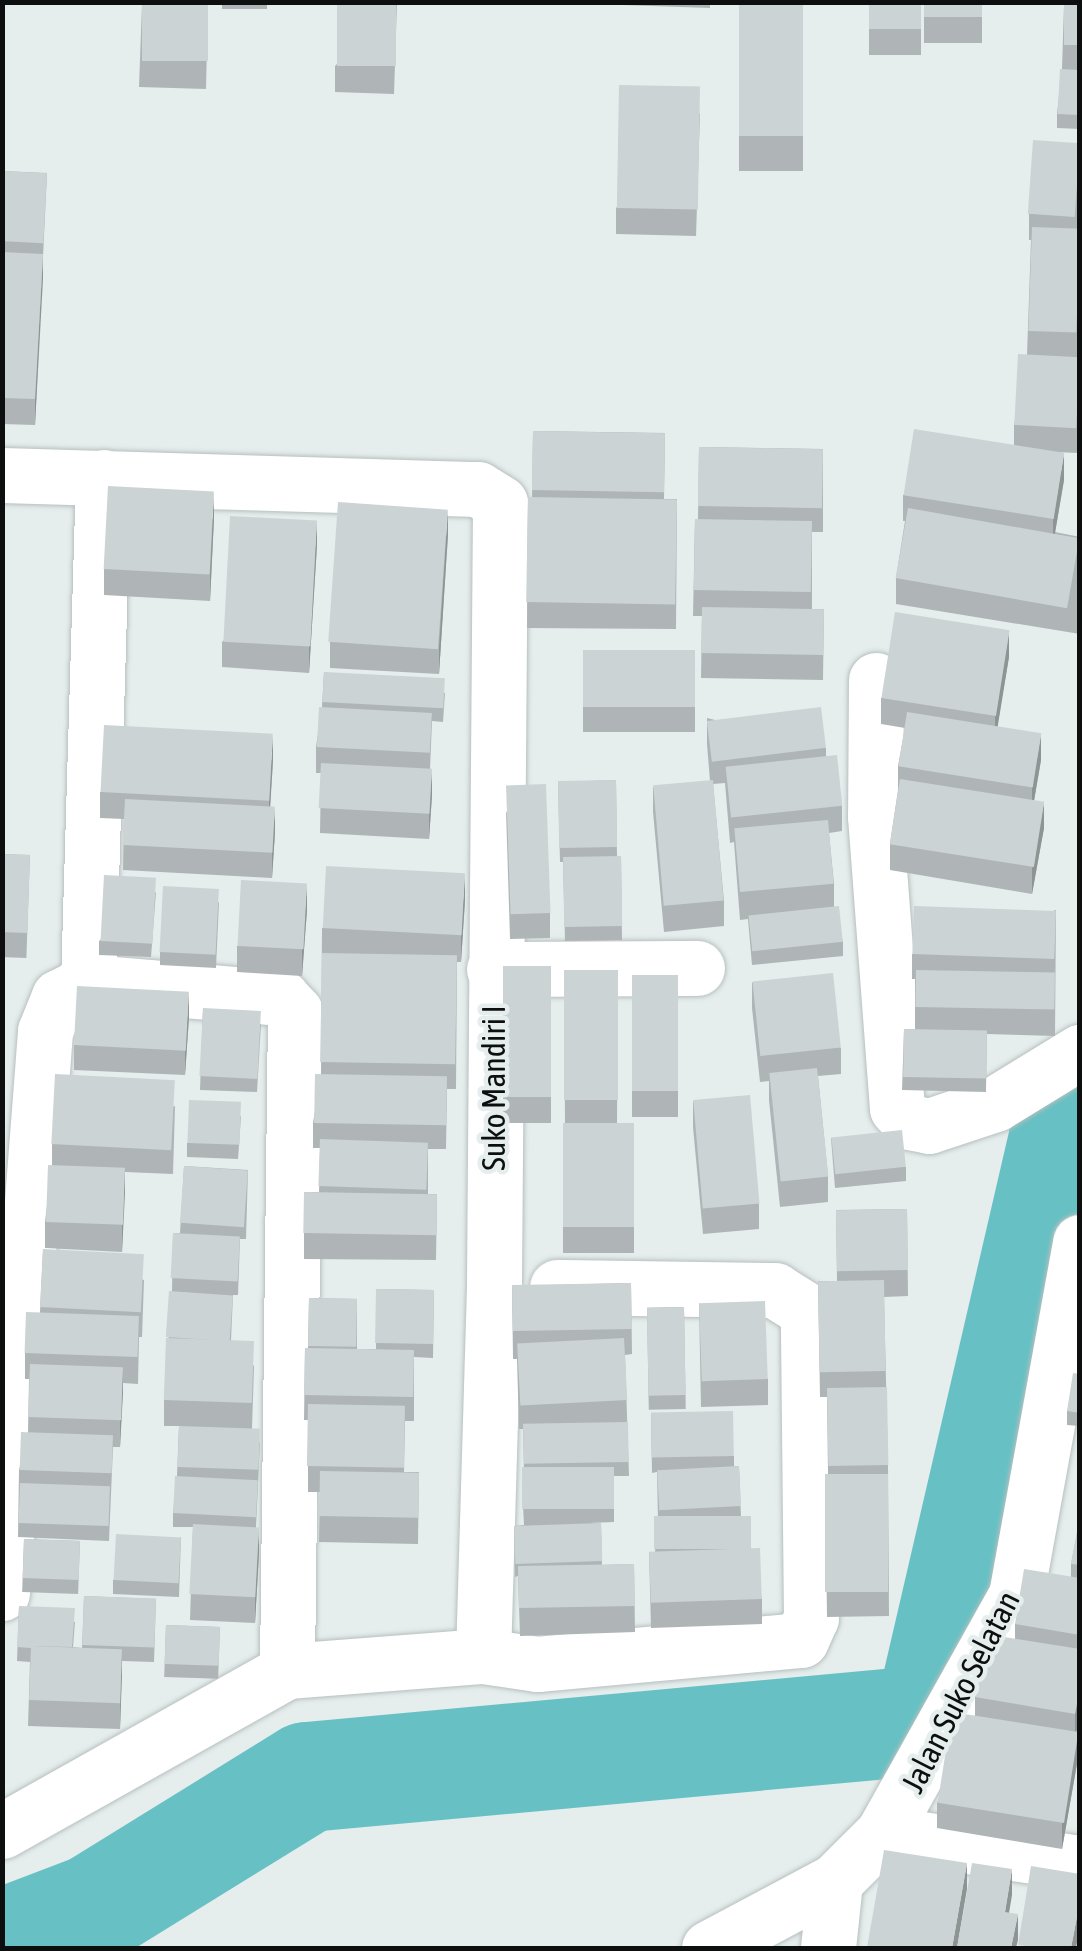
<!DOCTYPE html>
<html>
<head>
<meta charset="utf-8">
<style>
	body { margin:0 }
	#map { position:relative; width:1082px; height:1951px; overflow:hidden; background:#e5eded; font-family:"Asap Condensed",sans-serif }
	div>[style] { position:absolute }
	.river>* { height:110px; margin:-55px; padding:0 55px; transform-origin:55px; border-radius:55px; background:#67c1c4 }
	.roads { filter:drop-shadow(0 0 2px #b7bfbf) drop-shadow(0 0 2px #b7bfbf) }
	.minor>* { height:55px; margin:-27.5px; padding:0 27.5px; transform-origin:27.5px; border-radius:27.5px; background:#fff }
	.wall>* { inset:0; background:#afb5b6; transform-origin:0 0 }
	.shaded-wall>* { inset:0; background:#8e9494 }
	.building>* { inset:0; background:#cbd3d4; transform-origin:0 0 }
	span { translate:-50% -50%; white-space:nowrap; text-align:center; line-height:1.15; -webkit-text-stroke:9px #e5eded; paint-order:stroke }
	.street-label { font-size:32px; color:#0d0f0f }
	.frame { position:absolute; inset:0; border:5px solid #0d0f0f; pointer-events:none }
</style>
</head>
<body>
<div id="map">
	<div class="river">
		<i style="left:2px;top:1944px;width:98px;rotate:-20.8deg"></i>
		<i style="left:94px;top:1909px;width:251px;rotate:-31.7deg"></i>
		<i style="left:308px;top:1777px;width:624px;rotate:-5.24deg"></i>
		<i style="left:929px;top:1720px;width:597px;rotate:-76.94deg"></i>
		<i style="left:1064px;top:1138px;width:16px;rotate:4deg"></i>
	</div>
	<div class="roads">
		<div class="minor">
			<i style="left:2px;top:475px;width:476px;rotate:1.7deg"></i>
			<i style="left:478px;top:489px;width:26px;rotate:32deg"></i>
			<i style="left:500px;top:503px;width:783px;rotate:90.44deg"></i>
			<i style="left:494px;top:1286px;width:370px;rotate:91.7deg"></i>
			<i style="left:876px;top:680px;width:136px;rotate:90.4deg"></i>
			<i style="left:875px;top:816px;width:293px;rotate:85.7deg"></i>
			<i style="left:897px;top:1108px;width:18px;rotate:49deg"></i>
			<i style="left:909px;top:1122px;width:20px;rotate:11deg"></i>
			<i style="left:929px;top:1126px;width:70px;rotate:-18.4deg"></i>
			<i style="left:995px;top:1104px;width:100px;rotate:-31.5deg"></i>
			<i style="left:494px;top:969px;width:203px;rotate:-0.3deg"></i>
			<i style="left:88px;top:982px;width:195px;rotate:4.7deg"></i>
			<i style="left:282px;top:998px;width:19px;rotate:47deg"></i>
			<i style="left:295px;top:1012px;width:659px;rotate:90.7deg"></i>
			<i style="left:2px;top:1593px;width:564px;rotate:-85.62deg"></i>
			<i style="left:45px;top:1031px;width:37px;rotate:-68deg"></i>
			<i style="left:59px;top:997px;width:33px;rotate:-27deg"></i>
			<i style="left:88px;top:982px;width:505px;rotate:-88.3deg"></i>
			<i style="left:2px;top:1831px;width:327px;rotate:-29.3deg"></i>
			<i style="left:287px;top:1671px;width:197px;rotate:-4.4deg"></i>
			<i style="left:483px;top:1656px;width:55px;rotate:8.4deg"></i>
			<i style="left:537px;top:1664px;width:265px;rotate:-5.2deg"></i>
			<i style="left:801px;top:1640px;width:24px;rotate:-66deg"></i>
			<i style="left:811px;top:1618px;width:307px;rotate:-90.6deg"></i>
			<i style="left:808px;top:1311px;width:39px;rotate:-148deg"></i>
			<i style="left:775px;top:1290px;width:218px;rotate:-179.2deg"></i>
			<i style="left:883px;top:1833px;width:199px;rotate:8.7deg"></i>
			<i style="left:709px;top:1948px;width:143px;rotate:-28deg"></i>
			<i style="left:835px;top:1881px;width:68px;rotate:-45deg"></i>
			<i style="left:883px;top:1833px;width:273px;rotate:-60.8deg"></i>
			<i style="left:1016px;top:1595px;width:359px;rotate:-79.7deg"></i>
			<i style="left:828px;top:1948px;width:67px;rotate:-84deg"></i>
		</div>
	</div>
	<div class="wall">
		<i style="clip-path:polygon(130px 2px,208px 2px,206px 89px,139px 87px,142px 4px)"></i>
		<i style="left:222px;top:2px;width:45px;height:7px"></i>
		<i style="clip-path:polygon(397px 2px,394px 94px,335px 92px,335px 66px)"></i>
		<i style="clip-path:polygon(622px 2px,710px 2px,710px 8px,622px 5px)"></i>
		<i style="left:739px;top:2px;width:64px;height:169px"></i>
		<i style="left:869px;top:2px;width:52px;height:53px"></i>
		<i style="left:924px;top:2px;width:58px;height:41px"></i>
		<i style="clip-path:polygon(1046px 2px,1080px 2px,1080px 129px,1057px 128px,1057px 114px,1062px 69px,1064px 5px,1046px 5px)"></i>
		<i style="clip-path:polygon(700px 113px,696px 236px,616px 234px,616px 208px)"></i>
		<i style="clip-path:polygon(1080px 143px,1080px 453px,1052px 452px,1064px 480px,1055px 532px,1080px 537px,1080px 634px,896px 604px,896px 578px,905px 521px,903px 521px,903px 495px,1014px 446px,1014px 425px,1027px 355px,1031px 240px,1029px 240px,1029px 214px)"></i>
		<i style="clip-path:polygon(2px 171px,47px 173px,35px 425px,2px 424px)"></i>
		<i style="clip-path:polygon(533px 431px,665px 433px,664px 499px,677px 499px,676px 629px,527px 628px,528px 497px,532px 498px)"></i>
		<i style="clip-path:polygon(699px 447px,823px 449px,823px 532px,812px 532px,812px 609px,824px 609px,823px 680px,701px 678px,702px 616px,693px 616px,695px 519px,698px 520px)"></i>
		<i style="clip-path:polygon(214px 518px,210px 601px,104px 595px,104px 569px)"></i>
		<i style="clip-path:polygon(448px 534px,439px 674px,330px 668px,330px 642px)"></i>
		<i style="clip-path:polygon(317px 545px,309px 673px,222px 667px,222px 642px)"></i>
		<i style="left:583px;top:650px;width:112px;height:82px"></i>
		<i style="clip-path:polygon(1009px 657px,997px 727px,1041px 760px,1034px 800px,1044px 828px,1032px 894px,890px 870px,890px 844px,898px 790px,898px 766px,905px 728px,881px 724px,881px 698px)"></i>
		<i style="clip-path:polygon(324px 672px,445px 693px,443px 722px,432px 721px,430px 769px,432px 795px,429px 839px,320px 833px,321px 773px,316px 773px,316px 747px,322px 707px)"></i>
		<i style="clip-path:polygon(707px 718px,826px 748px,826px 756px,842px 806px,842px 831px,829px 833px,834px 884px,834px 906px,843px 942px,843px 956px,752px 965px,748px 919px,740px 920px,734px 842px,730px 843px,725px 783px,713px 784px,724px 901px,724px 926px,664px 932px,653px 812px,653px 787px,710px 781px,707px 744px)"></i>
		<i style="clip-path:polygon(273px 760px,270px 806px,275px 832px,272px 878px,123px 870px,124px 819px,100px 818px,100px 792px)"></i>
		<i style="clip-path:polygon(616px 780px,617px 856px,621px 856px,622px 940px,565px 941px,563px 862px,560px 862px,558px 782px)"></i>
		<i style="clip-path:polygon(506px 811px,550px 913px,550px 938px,510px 939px)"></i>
		<i style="left:2px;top:854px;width:28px;height:103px;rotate:2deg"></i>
		<i style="clip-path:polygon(156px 892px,151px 957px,99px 955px,99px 941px)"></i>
		<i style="clip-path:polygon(465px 900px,461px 962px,457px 962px,456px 1089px,447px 1089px,446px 1149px,428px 1149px,428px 1194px,437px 1194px,436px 1260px,304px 1259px,304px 1192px,319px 1192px,320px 1148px,313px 1148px,313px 1123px,321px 1074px,322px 928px)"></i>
		<i style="clip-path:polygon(219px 902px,216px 968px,160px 965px,160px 952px)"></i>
		<i style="clip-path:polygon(307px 910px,302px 976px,237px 972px,237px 946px)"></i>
		<i style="clip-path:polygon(1056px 910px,1055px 1036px,987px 1034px,986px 1092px,902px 1090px,904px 1029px,915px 1029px,915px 979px,912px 979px,912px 954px)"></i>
		<i style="left:503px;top:966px;width:48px;height:157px"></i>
		<i style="clip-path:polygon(564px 970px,618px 970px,617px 1123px,634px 1123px,634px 1253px,563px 1253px,563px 1123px,565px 1123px)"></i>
		<i style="left:678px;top:975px;width:142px;height:46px;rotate:90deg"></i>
		<i style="clip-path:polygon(752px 982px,841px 1048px,841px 1074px,818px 1076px,828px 1176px,828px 1202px,780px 1207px,769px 1100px,769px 1081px,760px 1082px,752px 1008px)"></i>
		<i style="clip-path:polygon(203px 1008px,261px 1024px,257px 1092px,200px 1090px)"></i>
		<i style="clip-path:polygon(189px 1017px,185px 1075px,74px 1070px,74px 1045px)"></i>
		<i style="clip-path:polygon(693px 1101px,759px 1204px,759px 1229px,703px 1234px,693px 1127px)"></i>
		<i style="clip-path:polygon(175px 1106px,173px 1174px,125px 1172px,122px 1252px,45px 1248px,45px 1222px,52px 1165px,52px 1144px)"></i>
		<i style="clip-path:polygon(241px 1116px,238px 1159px,187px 1157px,187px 1143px)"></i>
		<i style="clip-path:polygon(831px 1138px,906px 1167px,906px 1181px,835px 1188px)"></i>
		<i style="clip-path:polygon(184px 1166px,248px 1170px,246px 1239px,240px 1239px,238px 1295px,233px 1295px,231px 1340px,254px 1366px,252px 1429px,260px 1443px,256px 1527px,259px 1553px,255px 1623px,190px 1620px,193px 1527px,173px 1527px,173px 1513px,177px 1476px,179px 1426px,164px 1426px,164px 1400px,172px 1291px,173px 1233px,180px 1233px)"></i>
		<i style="clip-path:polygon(907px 1209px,908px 1296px,884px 1297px,888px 1465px,889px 1616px,827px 1617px,825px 1474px,828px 1474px,827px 1397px,820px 1397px,818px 1281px,837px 1281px,836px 1210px)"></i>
		<i style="clip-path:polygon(43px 1249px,144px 1280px,142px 1337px,139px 1337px,138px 1384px,123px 1383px,120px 1447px,113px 1447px,109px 1541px,18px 1537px,19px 1470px,28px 1432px,29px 1379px,25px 1379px,25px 1353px,40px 1312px)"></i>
		<i style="clip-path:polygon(631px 1283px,632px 1354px,625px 1355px,629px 1476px,614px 1476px,614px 1522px,589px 1523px,601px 1523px,602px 1565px,634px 1564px,635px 1632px,520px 1636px,518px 1576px,515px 1577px,514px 1526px,524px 1525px,522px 1485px,524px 1471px,523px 1429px,519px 1429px,517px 1359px,513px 1359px,512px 1286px)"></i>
		<i style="clip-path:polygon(376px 1289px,434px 1290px,433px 1358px,414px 1357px,414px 1421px,405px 1421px,404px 1472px,419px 1472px,418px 1544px,319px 1542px,320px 1492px,308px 1492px,308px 1420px,304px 1420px,305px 1348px,308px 1348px,309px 1298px,357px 1299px,357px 1349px,376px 1349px)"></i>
		<i style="clip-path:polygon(699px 1303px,768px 1379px,768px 1405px,701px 1407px)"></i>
		<i style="left:684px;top:1307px;width:102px;height:37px;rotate:89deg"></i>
		<i style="clip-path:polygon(1080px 1374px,1080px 1426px,1067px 1425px,1067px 1411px)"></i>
		<i style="clip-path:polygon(651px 1414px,734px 1456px,734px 1466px,739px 1466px,741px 1517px,751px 1549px,762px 1599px,762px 1624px,651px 1628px,649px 1552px,655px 1552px,658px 1519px,657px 1472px,652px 1473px)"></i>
		<i style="clip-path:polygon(1080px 1517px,1080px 1713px,1076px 1732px,1078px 1758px,1062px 1849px,937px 1828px,937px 1803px,975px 1715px,975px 1697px,1015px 1639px,1015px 1624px,1071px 1577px,1071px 1564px)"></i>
		<i style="clip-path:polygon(181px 1537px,179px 1597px,113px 1594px,113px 1580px)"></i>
		<i style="left:24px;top:1539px;width:56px;height:53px;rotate:2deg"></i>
		<i style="clip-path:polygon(84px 1596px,156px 1599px,154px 1662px,122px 1661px,120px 1729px,28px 1726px,30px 1662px,17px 1661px,19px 1606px,75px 1622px,73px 1647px,82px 1648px)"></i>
		<i style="left:166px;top:1625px;width:54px;height:52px;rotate:2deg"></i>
	</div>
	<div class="shaded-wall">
		<i style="clip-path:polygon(43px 254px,43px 279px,35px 425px,35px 399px)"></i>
		<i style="clip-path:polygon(1064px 454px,1064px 480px,1053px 545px,1053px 520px)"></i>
		<i style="clip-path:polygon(214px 492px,214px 518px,210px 601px,210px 575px)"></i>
		<i style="clip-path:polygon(448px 509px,448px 534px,439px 674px,439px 648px)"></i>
		<i style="clip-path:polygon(317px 520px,317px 545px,309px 673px,309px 647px)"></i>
		<i style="clip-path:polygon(1009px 631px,1009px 657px,995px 743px,995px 717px)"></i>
		<i style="clip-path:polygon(1041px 734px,1041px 760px,1032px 813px,1032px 787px)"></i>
		<i style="clip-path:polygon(273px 735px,273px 760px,269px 827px,269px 801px)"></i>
		<i style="clip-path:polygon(432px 769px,432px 795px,429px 839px,429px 813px)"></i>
		<i style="clip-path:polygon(1044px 802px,1044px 828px,1032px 894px,1032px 869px)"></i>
		<i style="clip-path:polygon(275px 807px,275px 832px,272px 878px,272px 853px)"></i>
		<i style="clip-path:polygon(465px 874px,465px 900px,461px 962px,461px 936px)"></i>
		<i style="clip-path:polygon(307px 884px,307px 910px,302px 976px,302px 951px)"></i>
		<i style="clip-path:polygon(189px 991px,189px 1017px,185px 1075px,185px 1050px)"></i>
		<i style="clip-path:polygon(125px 1168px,125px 1193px,122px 1252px,122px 1226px)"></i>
		<i style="clip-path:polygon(123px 1367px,123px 1393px,120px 1447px,120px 1421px)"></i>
		<i style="clip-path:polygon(259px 1527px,259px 1553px,255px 1623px,255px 1598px)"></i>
		<i style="clip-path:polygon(122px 1649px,122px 1675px,120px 1729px,120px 1704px)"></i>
		<i style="clip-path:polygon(1080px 1687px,1080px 1713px,1075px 1740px,1075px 1714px)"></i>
		<i style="clip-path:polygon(1078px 1732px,1078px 1758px,1062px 1849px,1062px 1823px)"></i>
		<i style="clip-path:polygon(967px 1863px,967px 1889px,957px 1948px,952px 1948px)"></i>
		<i style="clip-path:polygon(1012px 1869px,1012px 1895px,1005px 1937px,1005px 1912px)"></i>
		<i style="clip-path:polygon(1080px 1901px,1080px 1927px,1076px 1948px,1071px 1948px)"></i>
		<i style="clip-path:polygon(1018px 1914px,1018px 1940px,1016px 1948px,1011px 1948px)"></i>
	</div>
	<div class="building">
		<i style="left:142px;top:2px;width:66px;height:59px"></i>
		<i style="left:337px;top:2px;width:59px;height:64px"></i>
		<i style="left:739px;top:2px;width:64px;height:134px"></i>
		<i style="left:869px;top:2px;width:52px;height:27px"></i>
		<i style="left:924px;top:2px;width:58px;height:15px"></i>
		<i style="left:1064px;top:2px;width:16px;height:43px"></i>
		<i style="left:1060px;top:69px;width:20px;height:45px;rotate:3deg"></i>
		<i style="left:619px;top:85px;width:81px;height:123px;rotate:1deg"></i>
		<i style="left:1033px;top:140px;width:47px;height:74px;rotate:4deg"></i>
		<i style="left:2px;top:171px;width:45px;height:70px;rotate:3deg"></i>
		<i style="left:1032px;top:227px;width:48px;height:104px;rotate:2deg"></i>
		<i style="clip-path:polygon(2px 252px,43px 254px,35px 399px,2px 398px)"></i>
		<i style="left:1018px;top:354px;width:62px;height:71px;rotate:3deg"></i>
		<i style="left:914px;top:429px;width:152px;height:67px;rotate:9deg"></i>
		<i style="left:533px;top:431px;width:132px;height:59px;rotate:1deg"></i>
		<i style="left:699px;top:447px;width:124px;height:59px;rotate:1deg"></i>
		<i style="left:108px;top:486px;width:106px;height:83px;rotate:3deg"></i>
		<i style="left:528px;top:497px;width:149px;height:105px;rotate:1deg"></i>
		<i style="left:338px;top:502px;width:110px;height:140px;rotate:4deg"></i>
		<i style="left:908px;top:508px;width:174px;height:71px;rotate:10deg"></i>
		<i style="left:230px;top:516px;width:87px;height:126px;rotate:3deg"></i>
		<i style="left:695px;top:519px;width:117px;height:71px;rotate:1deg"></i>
		<i style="left:702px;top:607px;width:122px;height:46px;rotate:1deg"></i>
		<i style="left:895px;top:612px;width:116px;height:87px;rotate:9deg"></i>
		<i style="left:583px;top:650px;width:112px;height:57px"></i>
		<i style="left:324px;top:672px;width:121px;height:30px;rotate:3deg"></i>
		<i style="left:319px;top:707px;width:113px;height:40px;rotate:3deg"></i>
		<i style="left:821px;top:707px;width:41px;height:115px;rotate:83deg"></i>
		<i style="left:907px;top:712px;width:136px;height:55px;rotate:9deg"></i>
		<i style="left:104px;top:725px;width:169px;height:67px;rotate:3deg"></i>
		<i style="left:837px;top:755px;width:51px;height:112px;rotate:84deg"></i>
		<i style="left:321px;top:763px;width:111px;height:45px;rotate:3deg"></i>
		<i style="left:900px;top:779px;width:146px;height:66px;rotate:9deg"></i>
		<i style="left:616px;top:780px;width:67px;height:58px;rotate:89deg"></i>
		<i style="left:713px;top:780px;width:121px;height:60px;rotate:85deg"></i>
		<i style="left:546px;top:784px;width:129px;height:40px;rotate:88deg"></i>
		<i style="left:125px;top:799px;width:150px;height:46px;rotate:3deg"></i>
		<i style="left:828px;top:820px;width:64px;height:94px;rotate:85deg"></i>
		<i style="left:2px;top:854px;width:28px;height:78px;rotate:2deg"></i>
		<i style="left:621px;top:856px;width:70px;height:58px;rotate:89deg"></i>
		<i style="left:326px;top:866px;width:139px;height:62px;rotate:3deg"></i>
		<i style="left:104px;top:875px;width:52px;height:66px;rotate:3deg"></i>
		<i style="left:241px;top:880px;width:66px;height:66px;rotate:3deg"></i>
		<i style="left:163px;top:886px;width:56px;height:66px;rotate:3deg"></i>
		<i style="left:839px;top:906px;width:36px;height:91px;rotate:84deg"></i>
		<i style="left:914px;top:906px;width:142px;height:48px;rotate:2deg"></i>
		<i style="left:322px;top:953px;width:135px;height:109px;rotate:1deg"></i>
		<i style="left:503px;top:966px;width:48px;height:131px"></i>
		<i style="left:564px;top:970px;width:54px;height:130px"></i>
		<i style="left:916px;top:970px;width:139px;height:37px;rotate:1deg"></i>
		<i style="left:833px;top:973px;width:75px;height:81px;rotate:84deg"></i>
		<i style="left:678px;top:975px;width:116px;height:46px;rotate:90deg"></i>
		<i style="left:77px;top:986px;width:112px;height:59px;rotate:3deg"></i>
		<i style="left:203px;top:1008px;width:58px;height:68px;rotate:3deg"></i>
		<i style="left:904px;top:1029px;width:83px;height:48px;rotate:1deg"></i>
		<i style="left:817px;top:1068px;width:109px;height:48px;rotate:84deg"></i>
		<i style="left:55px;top:1074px;width:120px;height:70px;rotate:3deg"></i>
		<i style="left:315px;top:1074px;width:132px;height:49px;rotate:1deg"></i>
		<i style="left:750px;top:1095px;width:109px;height:57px;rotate:85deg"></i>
		<i style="left:189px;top:1100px;width:52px;height:43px;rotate:2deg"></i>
		<i style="left:563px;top:1123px;width:71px;height:104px"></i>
		<i style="left:902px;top:1130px;width:37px;height:71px;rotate:84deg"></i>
		<i style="left:320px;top:1139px;width:108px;height:47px;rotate:2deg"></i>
		<i style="left:48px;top:1165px;width:77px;height:57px;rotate:2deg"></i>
		<i style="left:184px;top:1166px;width:64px;height:57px;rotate:4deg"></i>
		<i style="left:304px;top:1192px;width:133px;height:41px;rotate:1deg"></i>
		<i style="left:907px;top:1209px;width:61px;height:71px;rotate:89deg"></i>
		<i style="left:173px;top:1233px;width:67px;height:45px;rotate:3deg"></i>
		<i style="left:43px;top:1249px;width:101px;height:58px;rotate:3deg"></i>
		<i style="left:884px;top:1280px;width:91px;height:66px;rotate:89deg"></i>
		<i style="left:631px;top:1283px;width:46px;height:119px;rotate:89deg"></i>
		<i style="left:376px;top:1289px;width:58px;height:54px;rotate:1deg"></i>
		<i style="left:169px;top:1291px;width:64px;height:46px;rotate:4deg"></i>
		<i style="left:309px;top:1298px;width:48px;height:48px;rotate:1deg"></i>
		<i style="left:765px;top:1301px;width:78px;height:66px;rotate:88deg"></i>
		<i style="left:684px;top:1307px;width:88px;height:37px;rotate:89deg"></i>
		<i style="left:26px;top:1312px;width:113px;height:41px;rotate:2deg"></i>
		<i style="left:166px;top:1338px;width:88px;height:62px;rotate:2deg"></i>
		<i style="left:624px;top:1338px;width:62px;height:107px;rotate:87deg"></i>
		<i style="left:305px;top:1348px;width:109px;height:47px;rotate:1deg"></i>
		<i style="left:30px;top:1364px;width:93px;height:53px;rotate:2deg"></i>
		<i style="clip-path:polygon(1073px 1373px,1080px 1374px,1080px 1413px,1067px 1411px)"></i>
		<i style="left:887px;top:1387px;width:78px;height:60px;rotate:89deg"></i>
		<i style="left:308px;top:1404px;width:97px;height:62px;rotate:1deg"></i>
		<i style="left:733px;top:1411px;width:45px;height:82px;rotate:89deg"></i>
		<i style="left:628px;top:1422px;width:40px;height:105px;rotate:89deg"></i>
		<i style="left:179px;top:1426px;width:81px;height:41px;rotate:2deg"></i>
		<i style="left:21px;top:1432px;width:92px;height:38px;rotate:2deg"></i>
		<i style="left:739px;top:1466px;width:40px;height:82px;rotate:87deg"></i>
		<i style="left:614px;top:1467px;width:42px;height:92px;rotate:90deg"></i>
		<i style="left:320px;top:1471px;width:99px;height:45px;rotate:1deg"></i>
		<i style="left:825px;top:1474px;width:63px;height:118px"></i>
		<i style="left:175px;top:1476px;width:83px;height:37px;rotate:3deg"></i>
		<i style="left:20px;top:1483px;width:90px;height:40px;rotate:2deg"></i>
		<i style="left:751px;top:1516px;width:33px;height:97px;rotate:90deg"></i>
		<i style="clip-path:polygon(1080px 1517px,1080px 1565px,1071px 1564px)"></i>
		<i style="left:601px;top:1523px;width:38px;height:87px;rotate:88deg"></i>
		<i style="left:193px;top:1524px;width:66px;height:70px;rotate:3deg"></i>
		<i style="left:116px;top:1534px;width:65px;height:46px;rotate:3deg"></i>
		<i style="left:24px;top:1539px;width:56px;height:39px;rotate:2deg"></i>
		<i style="left:760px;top:1548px;width:51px;height:111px;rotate:88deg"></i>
		<i style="left:634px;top:1564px;width:42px;height:116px;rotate:89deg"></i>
		<i style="clip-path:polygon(1024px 1569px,1080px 1578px,1080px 1635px,1015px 1624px)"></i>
		<i style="left:84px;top:1596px;width:72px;height:49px;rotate:2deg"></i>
		<i style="clip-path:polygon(19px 1606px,75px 1608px,72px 1647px,31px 1646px,31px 1648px,17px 1647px)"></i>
		<i style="left:166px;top:1625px;width:54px;height:39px;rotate:2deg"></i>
		<i style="clip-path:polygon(985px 1634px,1080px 1649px,1080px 1687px,1075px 1714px,975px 1697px)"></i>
		<i style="left:31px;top:1646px;width:91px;height:54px;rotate:2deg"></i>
		<i style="left:952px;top:1712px;width:128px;height:92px;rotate:9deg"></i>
		<i style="clip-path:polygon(884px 1850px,967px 1863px,952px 1948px,867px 1948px)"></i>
		<i style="clip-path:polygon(972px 1863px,1012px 1869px,1005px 1912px,1018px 1914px,1011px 1948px,957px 1948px)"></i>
		<i style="clip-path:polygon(1031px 1866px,1080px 1874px,1080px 1901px,1071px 1948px,1040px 1948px,1018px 1945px)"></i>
	</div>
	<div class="street-label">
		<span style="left:494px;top:1088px;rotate:-90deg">Suko Mandiri I</span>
		<span style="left:961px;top:1692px;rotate:-63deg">Jalan Suko Selatan</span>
	</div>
	<div class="frame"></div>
</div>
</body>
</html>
